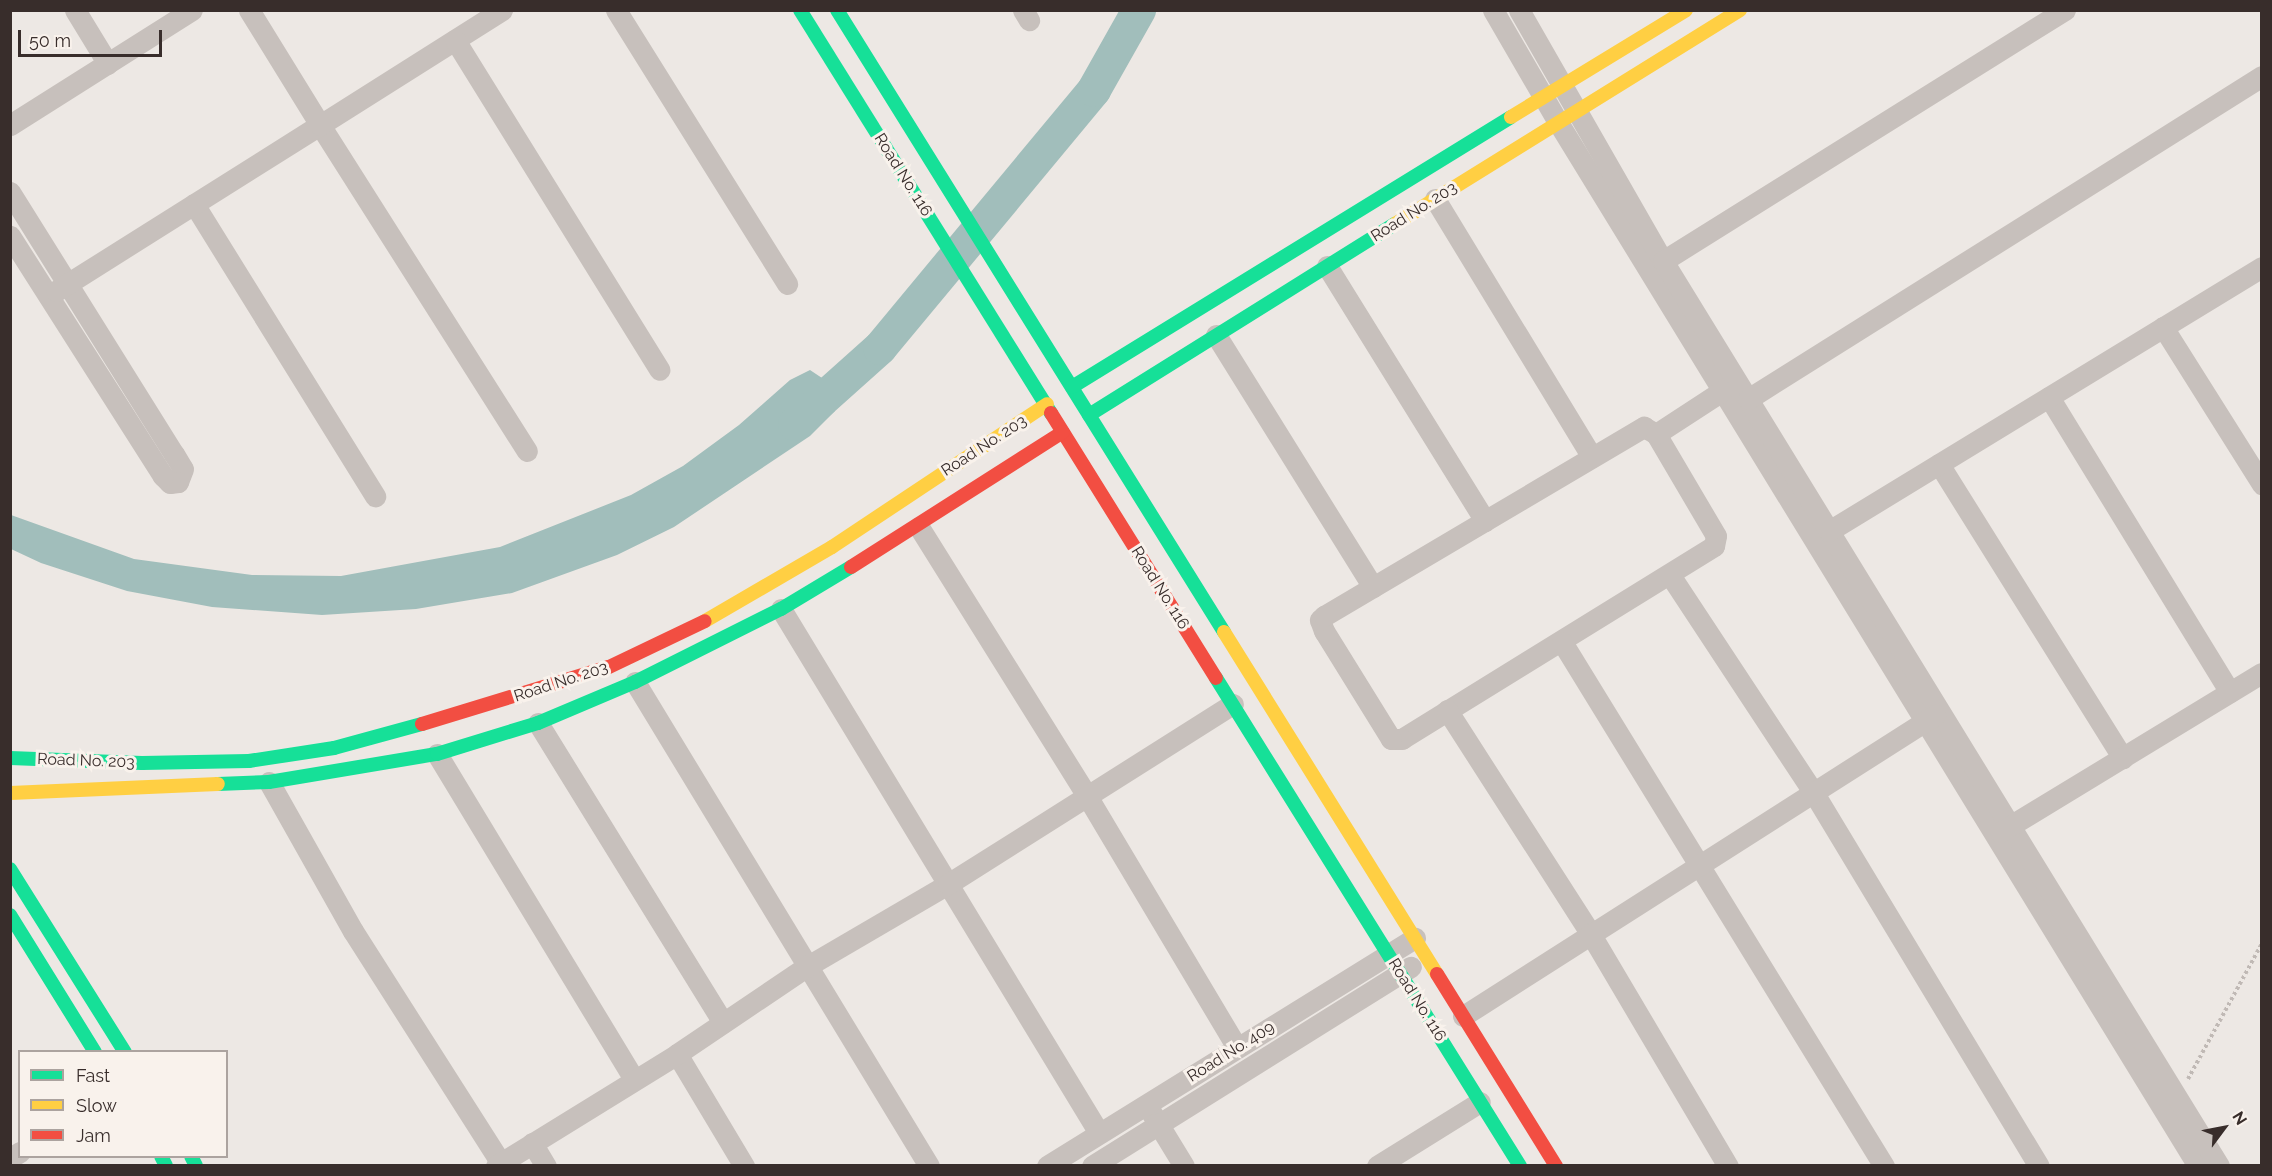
<!DOCTYPE html>
<html>
<head>
<meta charset="utf-8">
<style>
	body { margin:0 }
	#map { position:relative; width:2272px; height:1176px; overflow:hidden; background:#ede8e4; font-family:Raleway,sans-serif }
	div>[style] { position:absolute }
	.water>* { inset:0; background:#a1bebb }
	.river>* { height:34px; margin:-17px; padding:0 17px; transform-origin:17px; border-radius:17px; background:#a1bebb }
	.path>* { height:4px; margin-top:-2px; transform-origin:0; background:repeating-linear-gradient(90deg,#c0b9b5 0 3px,transparent 0 6px) }
	.street>* { height:21px; margin:-10.5px; padding:0 10.5px; transform-origin:10.5px; border-radius:10.5px; background:#c7c0bc }
	.fast>* { height:14px; margin:-7px; padding:0 7px; transform-origin:7px; border-radius:7px; background:#16e098 }
	.slow>* { height:14px; margin:-7px; padding:0 7px; transform-origin:7px; border-radius:7px; background:#ffcf43 }
	.jam>* { height:14px; margin:-7px; padding:0 7px; transform-origin:7px; border-radius:7px; background:#f24e42 }
	span { translate:-50% -50%; white-space:nowrap; text-align:center; line-height:1.15; -webkit-text-stroke:6px #f9f2ec; paint-order:stroke }
	.street-label { font-size:16px; color:#382d2b }
	.frame { position:absolute; inset:0; border:12px solid #382d2b; pointer-events:none }
	.legend { position:absolute; left:18px; top:1050px; width:210px; height:108px; box-sizing:border-box; background:#f9f2ec; border:2px solid #aca39f; margin:0; padding:8px 10px; list-style:none; font-size:18px; color:#382d2b }
	.legend li { display:flex; align-items:center; gap:12px; height:30px }
	.legend b { width:30px; border:2px solid #aca39f }
	.north { position:absolute; left:2194px; top:1098px; width:60px; height:60px; -webkit-text-stroke:4px #f9f2ec; paint-order:stroke; rotate:58deg; font-size:16px; font-weight:700; line-height:24px; text-align:center; color:#382d2b }
	.north::after { content:''; display:block; margin:auto; width:21px; height:27px; background:#382d2b; clip-path:polygon(50% 0,100% 100%,50% 72%,0 100%) }
	.scale { position:absolute; left:18px; top:30px; width:144px; height:27px; box-sizing:border-box; border:3px solid #382d2b; border-top:0; padding-left:8px; font-size:18px; line-height:21px; white-space:nowrap; color:#382d2b; -webkit-text-stroke:4px #f9f2ec; paint-order:stroke }
</style>
</head>
<body>
<div id="map">
	<div class="water">
		<i style="clip-path:polygon(810px 370px,825px 380px,835px 411px,810px 436px,674px 527px,617px 555px,512px 593px,416px 609px,322px 615px,212px 607px,127px 591px,41px 563px,11px 549px,11px 515px,134px 559px,252px 575px,341px 576px,500px 547px,631px 495px,683px 466px,739px 425px,790px 380px)"></i>
	</div>
	<div class="river">
		<i style="left:795px;top:424px;width:114px;rotate:-41.8deg"></i>
		<i style="left:880px;top:348px;width:335px;rotate:-50.3deg"></i>
		<i style="left:1094px;top:90px;width:92px;rotate:-60.6deg"></i>
	</div>
	<div class="path">
		<i style="left:2188px;top:1079px;width:155px;rotate:-61.4deg"></i>
	</div>
	<div class="street">
		<i style="left:75px;top:10px;width:63px;rotate:58.6deg"></i>
		<i style="left:502px;top:10px;width:215px;rotate:147.7deg"></i>
		<i style="left:320px;top:125px;width:386px;rotate:57.6deg"></i>
		<i style="left:616px;top:10px;width:323px;rotate:58deg"></i>
		<i style="left:1023px;top:10px;width:12px;rotate:59deg"></i>
		<i style="left:1493px;top:10px;width:132px;rotate:59.9deg"></i>
		<i style="left:1559px;top:124px;width:1222px;rotate:58.48deg"></i>
		<i style="left:1519px;top:10px;width:289px;rotate:60.2deg"></i>
		<i style="left:1663px;top:261px;width:1062px;rotate:58.43deg"></i>
		<i style="left:455px;top:40px;width:388px;rotate:58.2deg"></i>
		<i style="left:10px;top:125px;width:215px;rotate:-32.3deg"></i>
		<i style="left:10px;top:192px;width:309px;rotate:58deg"></i>
		<i style="left:174px;top:454px;width:17px;rotate:59deg"></i>
		<i style="left:183px;top:469px;width:14px;rotate:111deg"></i>
		<i style="left:178px;top:482px;width:8px;rotate:173deg"></i>
		<i style="left:170px;top:483px;width:10px;rotate:-135deg"></i>
		<i style="left:163px;top:476px;width:285px;rotate:-122.5deg"></i>
		<i style="left:1435px;top:199px;width:302px;rotate:58.7deg"></i>
		<i style="left:194px;top:204px;width:344px;rotate:58.2deg"></i>
		<i style="left:1663px;top:261px;width:474px;rotate:-32deg"></i>
		<i style="left:1327px;top:266px;width:300px;rotate:58.2deg"></i>
		<i style="left:56px;top:291px;width:312px;rotate:-32.2deg"></i>
		<i style="left:320px;top:125px;width:135px;rotate:-121.7deg"></i>
		<i style="left:2163px;top:327px;width:186px;rotate:57.8deg"></i>
		<i style="left:1216px;top:335px;width:297px;rotate:58.1deg"></i>
		<i style="left:2049px;top:397px;width:346px;rotate:58.5deg"></i>
		<i style="left:1748px;top:399px;width:607px;rotate:-32.15deg"></i>
		<i style="left:1644px;top:427px;width:14px;rotate:30deg"></i>
		<i style="left:1656px;top:434px;width:118px;rotate:59.5deg"></i>
		<i style="left:1716px;top:536px;width:10px;rotate:101deg"></i>
		<i style="left:1714px;top:546px;width:367px;rotate:148.3deg"></i>
		<i style="left:1402px;top:739px;width:11px;rotate:180deg"></i>
		<i style="left:1391px;top:739px;width:127px;rotate:-121.8deg"></i>
		<i style="left:1324px;top:631px;width:12px;rotate:-110deg"></i>
		<i style="left:1320px;top:620px;width:6px;rotate:-45deg"></i>
		<i style="left:1324px;top:616px;width:372px;rotate:-30.6deg"></i>
		<i style="left:1656px;top:434px;width:79px;rotate:-33.1deg"></i>
		<i style="left:1939px;top:464px;width:347px;rotate:58deg"></i>
		<i style="left:919px;top:527px;width:317px;rotate:58deg"></i>
		<i style="left:1087px;top:796px;width:293px;rotate:59.2deg"></i>
		<i style="left:1829px;top:531px;width:507px;rotate:-31.37deg"></i>
		<i style="left:1670px;top:575px;width:263px;rotate:56.6deg"></i>
		<i style="left:1815px;top:795px;width:433px;rotate:58.9deg"></i>
		<i style="left:781px;top:609px;width:613px;rotate:58.75deg"></i>
		<i style="left:1562px;top:642px;width:615px;rotate:58.43deg"></i>
		<i style="left:635px;top:682px;width:566px;rotate:58.72deg"></i>
		<i style="left:1447px;top:710px;width:265px;rotate:57.3deg"></i>
		<i style="left:1590px;top:933px;width:271px;rotate:59.4deg"></i>
		<i style="left:538px;top:723px;width:352px;rotate:58.3deg"></i>
		<i style="left:437px;top:754px;width:379px;rotate:58.8deg"></i>
		<i style="left:269px;top:782px;width:171px;rotate:60.6deg"></i>
		<i style="left:353px;top:931px;width:275px;rotate:57.5deg"></i>
		<i style="left:2000px;top:832px;width:306px;rotate:-31.3deg"></i>
		<i style="left:1463px;top:1016px;width:560px;rotate:-32.53deg"></i>
		<i style="left:677px;top:1054px;width:131px;rotate:59.1deg"></i>
		<i style="left:1151px;top:1112px;width:63px;rotate:58.6deg"></i>
		<i style="left:532px;top:1143px;width:27px;rotate:59deg"></i>
		<i style="left:10px;top:1158px;width:12px;rotate:-31deg"></i>
		<i style="left:496px;top:1166px;width:213px;rotate:-31.7deg"></i>
		<i style="left:677px;top:1054px;width:156px;rotate:-34deg"></i>
		<i style="left:806px;top:967px;width:164px;rotate:-30.3deg"></i>
		<i style="left:948px;top:884px;width:337px;rotate:-32.3deg"></i>
		<i style="left:1047px;top:1166px;width:433px;rotate:-31.8deg"></i>
		<i style="left:1092px;top:1166px;width:376px;rotate:-32deg"></i>
		<i style="left:1377px;top:1166px;width:121px;rotate:-31.9deg"></i>
	</div>
	<div class="fast">
		<i style="left:800px;top:10px;width:475px;rotate:58.1deg"></i>
		<i style="left:837px;top:10px;width:733px;rotate:58.11deg"></i>
		<i style="left:1072px;top:387px;width:515px;rotate:-31.59deg"></i>
		<i style="left:1089px;top:415px;width:361px;rotate:-32deg"></i>
		<i style="left:1216px;top:678px;width:575px;rotate:58.08deg"></i>
		<i style="left:10px;top:758px;width:132px;rotate:2.2deg"></i>
		<i style="left:142px;top:763px;width:107px;rotate:-1.1deg"></i>
		<i style="left:249px;top:761px;width:86px;rotate:-8.7deg"></i>
		<i style="left:334px;top:748px;width:91px;rotate:-15.3deg"></i>
		<i style="left:218px;top:784px;width:51px;rotate:-2.2deg"></i>
		<i style="left:269px;top:782px;width:170px;rotate:-9.5deg"></i>
		<i style="left:437px;top:754px;width:106px;rotate:-17.1deg"></i>
		<i style="left:538px;top:723px;width:105px;rotate:-22.9deg"></i>
		<i style="left:635px;top:682px;width:163px;rotate:-26.6deg"></i>
		<i style="left:781px;top:609px;width:82px;rotate:-31deg"></i>
		<i style="left:10px;top:869px;width:216px;rotate:57.9deg"></i>
		<i style="left:10px;top:915px;width:161px;rotate:58.2deg"></i>
		<i style="left:161px;top:1156px;width:11px;rotate:63deg"></i>
		<i style="left:191px;top:1156px;width:11px;rotate:63deg"></i>
	</div>
	<div class="slow">
		<i style="left:1511px;top:117px;width:205px;rotate:-31.4deg"></i>
		<i style="left:1395px;top:224px;width:406px;rotate:-31.8deg"></i>
		<i style="left:705px;top:621px;width:147px;rotate:-30.2deg"></i>
		<i style="left:832px;top:547px;width:258px;rotate:-33.6deg"></i>
		<i style="left:1224px;top:632px;width:403px;rotate:58.1deg"></i>
		<i style="left:10px;top:793px;width:208px;rotate:-2.5deg"></i>
	</div>
	<div class="jam">
		<i style="left:1051px;top:413px;width:312px;rotate:58.1deg"></i>
		<i style="left:851px;top:567px;width:251px;rotate:-32.5deg"></i>
		<i style="left:422px;top:724px;width:195px;rotate:-17deg"></i>
		<i style="left:609px;top:667px;width:106px;rotate:-25.6deg"></i>
		<i style="left:1437px;top:974px;width:226px;rotate:58.2deg"></i>
	</div>
	<div class="street-label">
		<span style="left:903px;top:175px;rotate:58deg">Road No. 116</span>
		<span style="left:1414px;top:212px;rotate:-32deg">Road No. 203</span>
		<span style="left:984px;top:446px;rotate:-33deg">Road No. 203</span>
		<span style="left:1160px;top:588px;rotate:58deg">Road No. 116</span>
		<span style="left:561px;top:682px;rotate:-18deg">Road No. 203</span>
		<span style="left:86px;top:761px;rotate:2deg">Road No. 203</span>
		<span style="left:1417px;top:1000px;rotate:58deg">Road No. 116</span>
		<span style="left:1231px;top:1052px;rotate:-32deg">Road No. 409</span>
	</div>
	<div class="frame"></div>
	<ul class="legend">
	<li><b style="height:8px;background:#16e098"></b>Fast</li>
	<li><b style="height:8px;background:#ffcf43"></b>Slow</li>
	<li><b style="height:8px;background:#f24e42"></b>Jam</li>
	</ul>
	<div class="north">N</div>
	<div class="scale">50 m</div>
</div>
</body>
</html>
